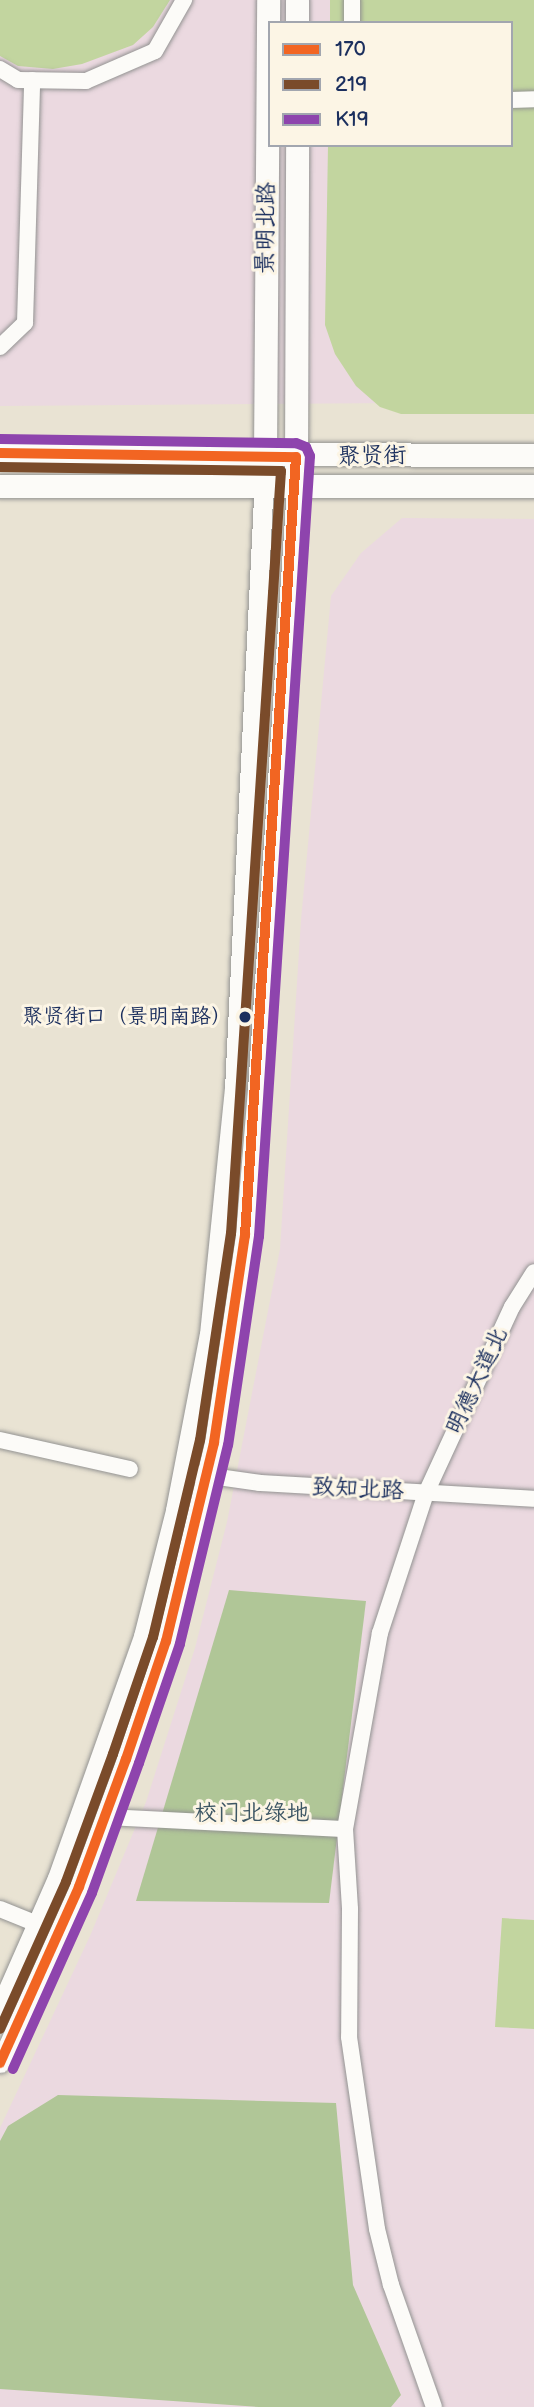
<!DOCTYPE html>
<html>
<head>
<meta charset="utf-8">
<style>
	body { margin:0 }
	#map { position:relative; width:534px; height:2407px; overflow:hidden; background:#e9e3d3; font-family:"Balsamiq Sans","LXGW WenKai TC",sans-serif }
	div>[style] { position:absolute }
	.built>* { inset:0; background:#ebd9e0 }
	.green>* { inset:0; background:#c2d59f }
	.forest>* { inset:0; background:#b0c697 }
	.roads { filter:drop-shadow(0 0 2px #939392) drop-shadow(0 0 2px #939392) }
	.minor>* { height:16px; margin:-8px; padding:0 8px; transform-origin:8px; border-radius:8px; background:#fcfbf8 }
	.tertiary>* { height:19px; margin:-9.5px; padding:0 9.5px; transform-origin:9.5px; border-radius:9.5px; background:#fcfbf8 }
	.secondary>* { height:23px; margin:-11.5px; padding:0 11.5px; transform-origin:11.5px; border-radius:11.5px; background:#fcfbf8 }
	.bus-1>* { height:10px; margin:-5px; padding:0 5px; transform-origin:5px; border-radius:5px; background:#f26522 }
	.bus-2>* { height:10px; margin:-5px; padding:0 5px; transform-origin:5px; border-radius:5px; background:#7a4b2a }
	.bus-3>* { height:10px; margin:-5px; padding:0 5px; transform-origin:5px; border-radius:5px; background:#8e44ad }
	.dots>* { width:19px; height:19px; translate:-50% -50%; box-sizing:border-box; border:4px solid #fcf5e5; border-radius:50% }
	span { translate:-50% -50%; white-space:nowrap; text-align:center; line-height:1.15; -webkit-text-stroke:6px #fcf5e5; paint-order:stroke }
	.bus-label { font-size:21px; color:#1b2f5e }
	.right { translate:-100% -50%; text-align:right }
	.street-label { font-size:23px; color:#1b2f5e }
	.park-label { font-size:23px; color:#3d5664 }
	.legend { position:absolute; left:268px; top:21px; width:245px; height:126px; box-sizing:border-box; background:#fcf5e5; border:2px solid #a2a6af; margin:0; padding:9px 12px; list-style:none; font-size:21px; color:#1b2f5e }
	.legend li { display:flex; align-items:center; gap:14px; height:35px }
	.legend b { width:35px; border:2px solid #a2a6af }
</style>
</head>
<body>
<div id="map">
	<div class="built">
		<i style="clip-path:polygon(evenodd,0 0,534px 0,534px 402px,0 406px,0 0,270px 23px,511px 23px,511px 145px,270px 145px,270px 23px)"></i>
		<i style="clip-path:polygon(402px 518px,534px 519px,534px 2407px,0 2407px,0 2128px,90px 1936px,146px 1802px,195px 1648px,227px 1522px,280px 1249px,301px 920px,331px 596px,361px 553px)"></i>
	</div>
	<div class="green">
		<i style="clip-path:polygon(0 0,170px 0,153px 27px,133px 45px,82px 64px,53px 69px,18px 66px,0 56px)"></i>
		<i style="clip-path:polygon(330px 0,534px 0,534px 414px,401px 414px,380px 407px,356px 386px,335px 354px,325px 325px,328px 145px,511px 145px,511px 23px,330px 23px)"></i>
		<i style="clip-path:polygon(502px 1918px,534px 1920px,534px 2029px,495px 2027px)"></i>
	</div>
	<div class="forest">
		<i style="clip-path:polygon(229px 1590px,366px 1601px,329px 1903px,136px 1901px)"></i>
		<i style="clip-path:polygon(58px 2095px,336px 2103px,353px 2285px,401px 2395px,391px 2407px,259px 2407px,0 2389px,0 2141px,8px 2126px)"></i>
	</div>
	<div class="roads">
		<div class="minor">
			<i style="left:352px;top:0;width:23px;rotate:90deg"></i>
			<i style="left:0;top:69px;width:21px;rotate:31deg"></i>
			<i style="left:18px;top:80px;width:68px;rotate:0.8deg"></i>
			<i style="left:86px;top:81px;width:75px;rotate:-23.5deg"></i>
			<i style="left:155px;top:51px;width:59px;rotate:-60.4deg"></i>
			<i style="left:511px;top:100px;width:23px;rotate:-2deg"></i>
			<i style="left:0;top:347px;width:35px;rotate:-44deg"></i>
			<i style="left:25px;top:323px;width:243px;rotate:-88.3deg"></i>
			<i style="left:0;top:1440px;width:133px;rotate:12.6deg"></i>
			<i style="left:183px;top:1472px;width:78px;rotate:8.1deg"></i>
			<i style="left:260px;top:1483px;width:274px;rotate:3.3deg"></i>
			<i style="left:105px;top:1817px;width:240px;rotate:2.9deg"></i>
			<i style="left:345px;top:1829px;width:199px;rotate:-79.9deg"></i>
			<i style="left:380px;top:1633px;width:147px;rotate:-71.8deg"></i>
			<i style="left:426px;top:1493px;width:205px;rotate:-65.2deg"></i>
			<i style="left:512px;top:1307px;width:41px;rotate:-57.8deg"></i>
			<i style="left:345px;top:1829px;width:80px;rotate:86.4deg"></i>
			<i style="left:350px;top:1909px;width:128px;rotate:90.4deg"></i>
			<i style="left:349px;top:2037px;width:194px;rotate:81.7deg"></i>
			<i style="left:377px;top:2229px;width:58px;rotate:76deg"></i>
			<i style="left:391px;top:2285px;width:129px;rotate:70.6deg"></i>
			<i style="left:0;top:1909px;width:40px;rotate:22deg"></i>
		</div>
		<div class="tertiary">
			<i style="left:0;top:2007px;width:141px;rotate:-66.2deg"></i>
			<i style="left:57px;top:1878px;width:257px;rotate:-70.4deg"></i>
			<i style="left:143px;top:1636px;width:130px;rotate:-75.7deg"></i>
			<i style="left:175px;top:1510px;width:179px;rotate:-79.1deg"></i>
			<i style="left:209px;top:1334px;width:246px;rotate:-84.2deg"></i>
			<i style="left:234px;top:1089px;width:633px;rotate:-87.19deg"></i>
			<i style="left:0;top:2063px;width:193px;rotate:-65.8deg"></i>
			<i style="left:79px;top:1887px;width:136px;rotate:-69.8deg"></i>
			<i style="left:126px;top:1759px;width:125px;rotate:-71.3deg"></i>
			<i style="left:166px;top:1641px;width:204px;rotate:-76.4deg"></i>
			<i style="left:214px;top:1443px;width:210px;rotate:-81.5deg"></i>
			<i style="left:245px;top:1235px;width:145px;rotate:-85.3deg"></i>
			<i style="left:257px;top:1090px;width:604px;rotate:-86.3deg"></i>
		</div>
		<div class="secondary">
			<i style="left:297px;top:23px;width:23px;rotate:-90deg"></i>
			<i style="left:0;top:453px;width:534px;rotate:0.21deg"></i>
			<i style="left:265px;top:457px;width:457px;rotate:-89.6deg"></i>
			<i style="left:296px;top:470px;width:325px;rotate:-89.8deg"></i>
			<i style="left:0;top:486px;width:534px"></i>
		</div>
	</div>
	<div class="bus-1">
		<i style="left:0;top:453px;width:296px;rotate:0.8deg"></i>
		<i style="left:296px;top:457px;width:780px;rotate:93.75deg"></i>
		<i style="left:245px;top:1235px;width:210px;rotate:98.5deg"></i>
		<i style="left:214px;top:1443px;width:204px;rotate:103.6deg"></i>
		<i style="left:166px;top:1641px;width:125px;rotate:108.7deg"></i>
		<i style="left:126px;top:1759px;width:136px;rotate:110.2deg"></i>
		<i style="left:79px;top:1887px;width:193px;rotate:114.2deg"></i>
	</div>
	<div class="bus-2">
		<i style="left:0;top:467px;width:281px;rotate:0.8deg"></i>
		<i style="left:281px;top:471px;width:764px;rotate:93.75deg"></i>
		<i style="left:231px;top:1233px;width:209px;rotate:98.5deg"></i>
		<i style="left:200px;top:1440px;width:203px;rotate:103.4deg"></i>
		<i style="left:153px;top:1637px;width:124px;rotate:108.9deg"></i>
		<i style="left:113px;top:1754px;width:136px;rotate:110.2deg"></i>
		<i style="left:66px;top:1882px;width:161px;rotate:114.2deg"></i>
	</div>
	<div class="bus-3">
		<i style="left:0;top:439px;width:296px;rotate:0.8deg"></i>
		<i style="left:296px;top:443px;width:11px;rotate:22deg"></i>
		<i style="left:306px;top:447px;width:10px;rotate:66deg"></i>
		<i style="left:310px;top:456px;width:782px;rotate:93.74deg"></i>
		<i style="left:259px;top:1236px;width:211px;rotate:98.4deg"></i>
		<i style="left:228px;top:1445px;width:205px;rotate:103.6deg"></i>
		<i style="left:180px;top:1644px;width:126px;rotate:109deg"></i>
		<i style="left:139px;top:1763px;width:138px;rotate:109.9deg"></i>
		<i style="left:92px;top:1893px;width:193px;rotate:114.2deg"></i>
	</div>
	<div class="dots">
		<i style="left:245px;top:1017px;background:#1b2f5e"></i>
	</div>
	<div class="bus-label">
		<span class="right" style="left:232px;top:1017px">聚贤街口（景明南路）</span>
	</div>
	<div class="street-label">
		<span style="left:266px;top:228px;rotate:-89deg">景明北路</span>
		<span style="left:372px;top:456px;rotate:-1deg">聚贤街</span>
		<span style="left:477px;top:1381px;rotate:-65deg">明德大道北</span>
		<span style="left:358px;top:1489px;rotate:3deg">致知北路</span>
	</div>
	<div class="park-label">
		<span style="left:252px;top:1813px">校门北绿地</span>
	</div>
	<ul class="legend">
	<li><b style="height:9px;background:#f26522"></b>170</li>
	<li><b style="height:9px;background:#7a4b2a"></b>219</li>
	<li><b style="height:9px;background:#8e44ad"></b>K19</li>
	</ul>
</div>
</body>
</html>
